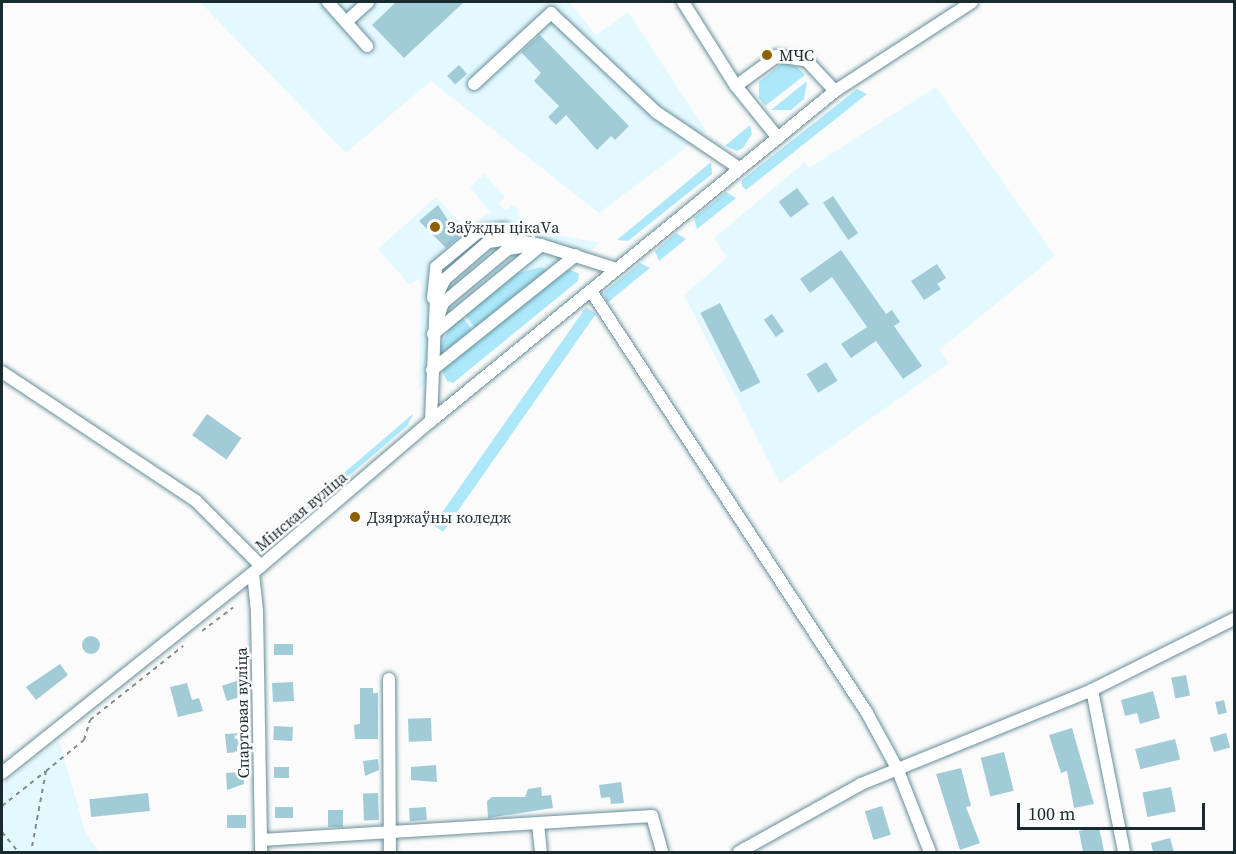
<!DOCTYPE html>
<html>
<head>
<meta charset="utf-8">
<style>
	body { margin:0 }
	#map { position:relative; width:1236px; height:854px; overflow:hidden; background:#fbfbfb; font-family:"Source Serif 4",serif }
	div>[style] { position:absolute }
	.built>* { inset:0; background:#e4f9ff }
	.green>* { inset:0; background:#ace8f9; transform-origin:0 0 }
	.building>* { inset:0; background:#a2cbd8; transform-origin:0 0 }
	.round { border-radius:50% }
	.path>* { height:2px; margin-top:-1px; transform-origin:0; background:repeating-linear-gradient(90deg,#818b8d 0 4.5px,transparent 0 9px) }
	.roads { filter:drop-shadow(0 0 2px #668e99) drop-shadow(0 0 2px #668e99) }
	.minor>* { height:12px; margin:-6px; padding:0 6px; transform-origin:6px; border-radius:6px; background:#fff }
	.dots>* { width:16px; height:16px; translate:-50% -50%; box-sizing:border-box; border:3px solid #fbfbfb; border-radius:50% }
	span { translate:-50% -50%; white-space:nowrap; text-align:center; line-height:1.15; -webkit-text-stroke:5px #fbfbfb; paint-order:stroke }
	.poi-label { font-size:16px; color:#1a2b2f }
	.left { translate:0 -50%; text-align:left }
	.street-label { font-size:16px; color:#1a2b2f }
	.frame { position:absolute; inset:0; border:3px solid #1a2b2f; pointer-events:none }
	.scale { position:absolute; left:1017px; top:803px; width:188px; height:27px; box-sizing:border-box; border:3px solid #1a2b2f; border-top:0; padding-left:8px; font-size:18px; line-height:21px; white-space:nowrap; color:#1a2b2f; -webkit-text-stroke:4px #fbfbfb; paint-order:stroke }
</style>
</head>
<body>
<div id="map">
	<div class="built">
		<i style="clip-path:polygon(200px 2px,569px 2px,596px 35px,628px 12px,707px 132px,599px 213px,431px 81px,346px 153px)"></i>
		<i style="clip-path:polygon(936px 87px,1055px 256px,939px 350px,949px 363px,780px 483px,684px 295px,727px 258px,714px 238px,805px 162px,809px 168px)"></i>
		<i style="clip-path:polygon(484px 174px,505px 197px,499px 203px,504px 209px,508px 210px,511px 205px,519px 209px,517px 215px,543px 232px,600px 243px,419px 389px,421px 282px,418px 279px,410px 285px,378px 249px,436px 197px,466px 229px,490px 212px,470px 187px)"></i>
		<i style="clip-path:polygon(59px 740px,86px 834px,99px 852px,2px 852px,2px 785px)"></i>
	</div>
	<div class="green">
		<i style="clip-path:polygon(782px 63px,797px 67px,805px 75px,765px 106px,759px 98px,759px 82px)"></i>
		<i style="clip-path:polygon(807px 81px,804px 99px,791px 110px,771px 110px)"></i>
		<i style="clip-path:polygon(857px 89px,867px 94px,746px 190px,742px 186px,742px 180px)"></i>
		<i style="clip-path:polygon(750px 125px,752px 134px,743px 148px,737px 151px,725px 146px)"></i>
		<i style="clip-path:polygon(711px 162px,712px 174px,628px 241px,617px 240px)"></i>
		<i style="clip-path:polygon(726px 192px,736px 198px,697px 229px,694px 218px)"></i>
		<i style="clip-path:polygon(676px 233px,686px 239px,659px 261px,655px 251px)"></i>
		<i style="clip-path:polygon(640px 263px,650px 268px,607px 303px,604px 292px)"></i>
		<i style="clip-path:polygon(541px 267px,549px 271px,475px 328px,464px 313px,510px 275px)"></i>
		<i style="clip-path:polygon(567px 268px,579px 274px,578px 281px,453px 383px,447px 381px,442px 370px)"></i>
		<i style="left:586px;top:307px;width:12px;height:266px;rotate:35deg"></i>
		<i style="clip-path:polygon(461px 315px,472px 330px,442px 355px,440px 348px,452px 323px)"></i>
		<i style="clip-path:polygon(414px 413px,407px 426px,288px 528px,276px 531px)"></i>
	</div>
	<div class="building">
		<i style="clip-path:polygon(396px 2px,464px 2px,404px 58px,372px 25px)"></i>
		<i style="clip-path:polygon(540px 35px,629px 126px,615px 140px,611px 136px,597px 150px,566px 115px,556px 125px,548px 117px,559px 106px,534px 81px,541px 73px,521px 52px)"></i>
		<i style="left:459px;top:65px;width:12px;height:16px;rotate:48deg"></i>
		<i style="left:797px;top:188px;width:20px;height:23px;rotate:53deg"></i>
		<i style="left:833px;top:196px;width:45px;height:12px;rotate:56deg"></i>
		<i style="clip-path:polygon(438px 205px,459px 237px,446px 248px,419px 221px)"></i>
		<i style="clip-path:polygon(841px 250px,886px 314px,892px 310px,900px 322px,894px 326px,922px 366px,903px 379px,876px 341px,851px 358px,841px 344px,867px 327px,832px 277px,810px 293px,800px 279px)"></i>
		<i style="clip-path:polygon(937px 264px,946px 278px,937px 284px,941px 289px,924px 300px,911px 281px)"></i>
		<i style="left:720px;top:303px;width:89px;height:22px;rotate:63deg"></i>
		<i style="left:772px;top:314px;width:21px;height:10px;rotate:55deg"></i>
		<i style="left:826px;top:362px;width:22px;height:23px;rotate:58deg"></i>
		<i style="left:207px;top:414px;width:42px;height:26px;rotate:35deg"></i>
		<i class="round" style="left:82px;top:636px;width:18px;height:18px"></i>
		<i style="left:293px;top:644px;width:11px;height:19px;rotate:90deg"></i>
		<i style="clip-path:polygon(60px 664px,68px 675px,36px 700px,26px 687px)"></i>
		<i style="left:1186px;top:675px;width:21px;height:15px;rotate:79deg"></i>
		<i style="left:240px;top:680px;width:16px;height:19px;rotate:72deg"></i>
		<i style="left:293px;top:682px;width:19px;height:21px;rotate:87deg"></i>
		<i style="clip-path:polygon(187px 683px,192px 700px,199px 698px,203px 711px,178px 717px,170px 687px)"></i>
		<i style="clip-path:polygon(360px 688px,373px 688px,373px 693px,378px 693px,378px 739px,355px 739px,354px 725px,360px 724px)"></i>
		<i style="clip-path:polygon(1153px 691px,1160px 718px,1140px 724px,1137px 713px,1125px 716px,1121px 700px)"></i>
		<i style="left:1224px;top:700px;width:13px;height:9px;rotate:77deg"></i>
		<i style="left:431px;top:718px;width:23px;height:23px;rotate:88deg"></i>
		<i style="left:274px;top:726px;width:19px;height:14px;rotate:3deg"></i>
		<i style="clip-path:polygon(1072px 728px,1094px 804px,1074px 808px,1067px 771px,1061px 773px,1049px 735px)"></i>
		<i style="clip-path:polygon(244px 733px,245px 745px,237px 746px,237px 752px,227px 753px,225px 734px)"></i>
		<i style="left:1226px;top:733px;width:15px;height:17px;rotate:74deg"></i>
		<i style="left:1175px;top:739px;width:21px;height:41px;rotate:76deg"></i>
		<i style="left:1004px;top:752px;width:40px;height:24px;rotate:76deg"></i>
		<i style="clip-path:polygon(378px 759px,379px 770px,365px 776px,363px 761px)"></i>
		<i style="clip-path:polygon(436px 765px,437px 782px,411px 780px,411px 767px)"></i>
		<i style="left:274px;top:767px;width:15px;height:11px"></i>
		<i style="clip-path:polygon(961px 768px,971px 806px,966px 807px,980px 843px,960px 850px,936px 774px)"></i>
		<i style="clip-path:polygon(243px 772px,244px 784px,227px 790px,226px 773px)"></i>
		<i style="clip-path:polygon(621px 782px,624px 803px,611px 804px,610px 797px,601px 798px,599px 785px)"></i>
		<i style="clip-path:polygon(541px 787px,542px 796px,551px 795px,553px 808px,488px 818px,487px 801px,492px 797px,525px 797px,528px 789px)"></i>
		<i style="left:1171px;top:787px;width:25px;height:29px;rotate:79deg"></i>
		<i style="left:148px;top:793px;width:18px;height:59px;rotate:84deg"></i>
		<i style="left:378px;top:793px;width:27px;height:15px;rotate:88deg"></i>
		<i style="left:882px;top:806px;width:30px;height:18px;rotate:73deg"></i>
		<i style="left:275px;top:807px;width:18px;height:11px"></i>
		<i style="left:426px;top:807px;width:13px;height:17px;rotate:86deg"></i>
		<i style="left:343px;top:810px;width:17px;height:15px;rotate:90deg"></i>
		<i style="left:246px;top:815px;width:13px;height:19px;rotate:90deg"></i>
		<i style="clip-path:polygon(1099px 827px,1104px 851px,1083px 852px,1079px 831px)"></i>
		<i style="clip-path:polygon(1170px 838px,1174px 852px,1153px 852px,1151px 843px)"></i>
	</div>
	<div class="path">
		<i style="left:202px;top:631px;width:39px;rotate:-37deg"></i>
		<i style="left:46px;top:771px;width:49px;rotate:-39.2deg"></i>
		<i style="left:84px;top:740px;width:21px;rotate:-73deg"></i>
		<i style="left:90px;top:720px;width:119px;rotate:-38.5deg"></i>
		<i style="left:2px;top:806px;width:56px;rotate:-38.5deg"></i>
		<i style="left:46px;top:771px;width:82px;rotate:100.5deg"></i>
		<i style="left:2px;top:832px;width:26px;rotate:51deg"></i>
	</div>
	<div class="roads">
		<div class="minor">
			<i style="left:328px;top:2px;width:59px;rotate:48.4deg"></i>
			<i style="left:683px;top:2px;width:99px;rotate:57.8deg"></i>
			<i style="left:736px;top:86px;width:67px;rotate:51.1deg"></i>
			<i style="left:346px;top:22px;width:30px;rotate:-42deg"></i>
			<i style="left:474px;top:84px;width:105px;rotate:-42.7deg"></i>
			<i style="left:551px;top:13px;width:144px;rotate:43.3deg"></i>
			<i style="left:656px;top:112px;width:100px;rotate:34deg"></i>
			<i style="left:736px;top:86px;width:51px;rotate:-36.2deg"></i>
			<i style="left:777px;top:56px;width:30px;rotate:9deg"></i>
			<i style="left:807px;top:61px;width:41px;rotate:47deg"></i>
			<i style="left:591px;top:291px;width:504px;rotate:56.81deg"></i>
			<i style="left:867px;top:713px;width:63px;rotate:61.4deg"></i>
			<i style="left:897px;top:768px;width:90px;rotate:68.6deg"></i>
			<i style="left:433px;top:298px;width:31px;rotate:-84deg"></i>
			<i style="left:436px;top:267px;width:55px;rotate:-39.8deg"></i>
			<i style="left:478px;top:232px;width:26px;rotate:-7deg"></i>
			<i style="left:504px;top:229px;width:17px;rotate:24deg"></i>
			<i style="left:439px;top:315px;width:13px;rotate:-72deg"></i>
			<i style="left:443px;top:303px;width:85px;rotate:-39.7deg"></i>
			<i style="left:508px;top:249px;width:20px;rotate:-9deg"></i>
			<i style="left:433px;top:334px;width:139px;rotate:-39.4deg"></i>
			<i style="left:432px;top:370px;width:184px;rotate:-38.6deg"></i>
			<i style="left:2px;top:372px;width:233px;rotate:33.6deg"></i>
			<i style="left:196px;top:501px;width:92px;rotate:45deg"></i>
			<i style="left:431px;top:421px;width:123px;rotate:-87.7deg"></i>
			<i style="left:436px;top:298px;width:21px;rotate:-65deg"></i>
			<i style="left:445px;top:279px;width:57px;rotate:-40.7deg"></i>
			<i style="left:488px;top:242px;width:22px;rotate:-8deg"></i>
			<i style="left:510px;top:239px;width:32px;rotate:11deg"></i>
			<i style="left:541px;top:245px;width:79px;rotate:17.7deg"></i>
			<i style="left:253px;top:573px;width:39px;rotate:84deg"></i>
			<i style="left:257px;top:612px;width:240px;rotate:89deg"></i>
			<i style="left:389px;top:679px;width:173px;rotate:89.7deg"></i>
			<i style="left:1092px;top:690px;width:165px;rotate:78.8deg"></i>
			<i style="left:2px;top:773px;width:332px;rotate:-38.6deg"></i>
			<i style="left:261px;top:566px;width:223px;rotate:-40.5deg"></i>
			<i style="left:431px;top:421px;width:522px;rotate:-39.24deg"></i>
			<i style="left:835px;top:91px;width:163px;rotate:-33deg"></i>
			<i style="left:538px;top:824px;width:28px;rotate:84deg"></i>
			<i style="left:261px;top:840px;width:392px;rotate:-3.5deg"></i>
			<i style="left:652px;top:816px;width:37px;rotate:74deg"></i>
			<i style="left:739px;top:852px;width:140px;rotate:-29.1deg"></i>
			<i style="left:861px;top:784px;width:249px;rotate:-22.1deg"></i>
			<i style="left:1092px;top:690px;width:159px;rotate:-26.6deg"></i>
		</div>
	</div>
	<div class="dots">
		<i style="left:767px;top:55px;background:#8d6006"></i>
		<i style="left:435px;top:227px;background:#8d6006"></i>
		<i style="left:355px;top:517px;background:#8d6006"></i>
	</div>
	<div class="poi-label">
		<span class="left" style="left:779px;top:55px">МЧС</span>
		<span class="left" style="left:447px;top:227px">Заўжды цікаVа</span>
		<span class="left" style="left:367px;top:517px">Дзяржаўны коледж</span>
	</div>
	<div class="street-label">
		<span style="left:301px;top:511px;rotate:-40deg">Мінская вуліца</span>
		<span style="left:242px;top:713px;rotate:-91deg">Спартовая вуліца</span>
	</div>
	<div class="frame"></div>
	<div class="scale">100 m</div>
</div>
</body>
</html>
